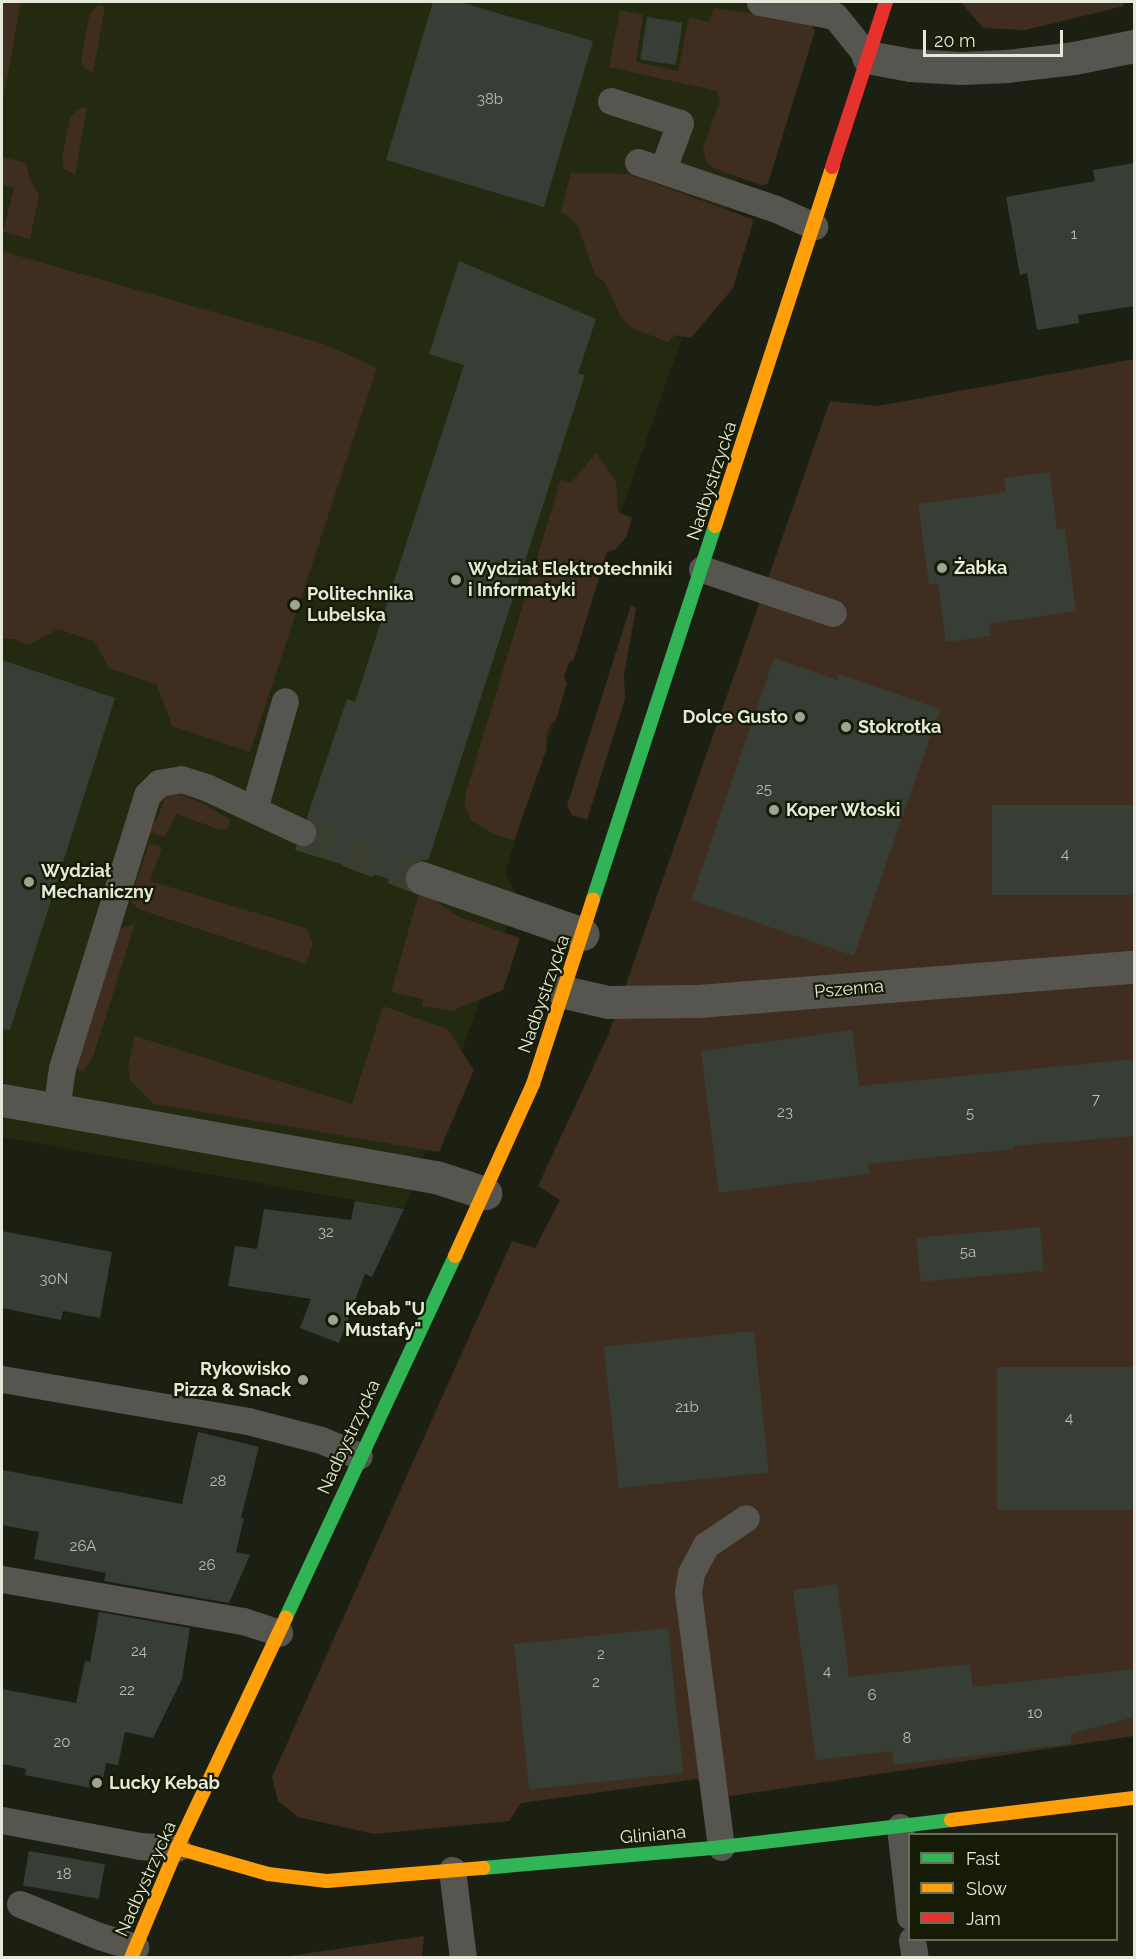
<!DOCTYPE html>
<html>
<head>
<meta charset="utf-8">
<style>
	body { margin:0 }
	#map { position:relative; width:1136px; height:1959px; overflow:hidden; background:#1c2013; font-family:Raleway,sans-serif }
	div>[style] { position:absolute }
	.built>* { inset:0; background:#242a0f }
	.green>* { inset:0; background:#3f2d1f }
	.building>* { inset:0; background:#373e35; transform-origin:0 0 }
	.street-tunnel>* { height:33px; margin-top:-16.5px; transform-origin:0; background:repeating-linear-gradient(90deg,#3a3e31 0 33px,transparent 0 49px) }
	.lane>* { height:27px; margin:-13.5px; padding:0 13.5px; transform-origin:13.5px; border-radius:13.5px; background:#56554f }
	.street>* { height:33px; margin:-16.5px; padding:0 16.5px; transform-origin:16.5px; border-radius:16.5px; background:#56554f }
	.fast>* { height:14px; margin:-7px; padding:0 7px; transform-origin:7px; border-radius:7px; background:#30b455 }
	.slow>* { height:14px; margin:-7px; padding:0 7px; transform-origin:7px; border-radius:7px; background:#ff9f0a }
	.jam>* { height:14px; margin:-7px; padding:0 7px; transform-origin:7px; border-radius:7px; background:#e5322d }
	.dots>* { width:16px; height:16px; translate:-50% -50%; box-sizing:border-box; border:3px solid #161b05; border-radius:50% }
	span { translate:-50% -50%; white-space:nowrap; text-align:center; line-height:1.15; -webkit-text-stroke:4.5px #161b05; paint-order:stroke }
	.number-label { font-size:15px; color:#b9beb1 }
	.number-label span { -webkit-text-stroke-width:0 }
	.street-label { font-size:18px; color:#e4e9da }
	.poi-label { font-size:18px; color:#e4e9da; font-weight:700 }
	.left { translate:0 -50%; text-align:left }
	.right { translate:-100% -50%; text-align:right }
	.frame { position:absolute; inset:0; border:3px solid #e4e9da; pointer-events:none }
	.legend { position:absolute; left:908px; top:1833px; width:210px; height:108px; box-sizing:border-box; background:#161b05; border:2px solid #686d5a; margin:0; padding:8px 10px; list-style:none; font-size:18px; color:#e4e9da }
	.legend li { display:flex; align-items:center; gap:12px; height:30px }
	.legend b { width:30px; border:2px solid #686d5a }
	.scale { position:absolute; left:923px; top:30px; width:140px; height:27px; box-sizing:border-box; border:3px solid #e4e9da; border-top:0; padding-left:8px; font-size:18px; line-height:21px; white-space:nowrap; color:#e4e9da; -webkit-text-stroke:4px #161b05; paint-order:stroke }
</style>
</head>
<body>
<div id="map">
	<div class="built">
		<i style="clip-path:polygon(2px 2px,800px 2px,591px 597px,574px 659px,569px 663px,564px 677px,567px 683px,505px 872px,518px 897px,404px 1209px,2px 1137px)"></i>
	</div>
	<div class="green">
		<i style="clip-path:polygon(2px 2px,21px 2px,2px 106px)"></i>
		<i style="clip-path:polygon(961px 2px,1123px 2px,1124px 6px,1025px 30px,983px 28px)"></i>
		<i style="clip-path:polygon(99px 5px,105px 6px,93px 73px,84px 68px,81px 58px,90px 13px)"></i>
		<i style="clip-path:polygon(714px 8px,810px 23px,815px 31px,768px 183px,763px 186px,714px 168px,706px 162px,703px 148px,720px 101px,716px 91px,609px 67px,620px 10px,643px 15px,636px 62px,678px 71px,689px 17px,709px 22px)"></i>
		<i style="clip-path:polygon(87px 107px,75px 175px,64px 169px,62px 158px,70px 117px,78px 109px)"></i>
		<i style="clip-path:polygon(2px 157px,26px 163px,29px 177px,39px 196px,30px 239px,3px 232px,14px 188px,2px 184px)"></i>
		<i style="clip-path:polygon(571px 173px,629px 174px,752px 219px,753px 223px,733px 288px,691px 338px,676px 335px,668px 342px,631px 328px,621px 317px,605px 283px,595px 275px,577px 224px,561px 211px)"></i>
		<i style="clip-path:polygon(2px 251px,324px 344px,377px 368px,250px 752px,172px 726px,157px 685px,109px 668px,94px 641px,58px 629px,29px 645px,14px 639px,2px 639px)"></i>
		<i style="clip-path:polygon(1134px 359px,1134px 1736px,711px 1799px,697px 1779px,521px 1803px,509px 1821px,374px 1834px,298px 1817px,278px 1801px,272px 1777px,512px 1241px,535px 1248px,560px 1200px,538px 1186px,609px 1033px,830px 401px,878px 406px)"></i>
		<i style="clip-path:polygon(596px 453px,616px 481px,618px 512px,632px 518px,626px 537px,615px 550px,607px 552px,574px 659px,569px 663px,564px 677px,567px 683px,556px 720px,551px 723px,546px 737px,547px 748px,514px 840px,493px 834px,472px 821px,464px 805px,467px 789px,561px 479px,571px 483px)"></i>
		<i style="clip-path:polygon(631px 605px,636px 608px,624px 675px,625px 699px,587px 820px,572px 815px,567px 806px)"></i>
		<i style="clip-path:polygon(168px 790px,200px 802px,229px 819px,230px 824px,227px 829px,221px 830px,176px 814px,165px 837px,145px 831px,148px 820px,156px 821px)"></i>
		<i style="clip-path:polygon(149px 844px,162px 847px,150px 881px,306px 928px,313px 943px,306px 964px,138px 909px,130px 900px)"></i>
		<i style="clip-path:polygon(419px 893px,428px 895px,459px 917px,520px 938px,503px 990px,452px 1011px,422px 1006px,423px 999px,391px 992px)"></i>
		<i style="clip-path:polygon(135px 924px,93px 1057px,83px 1072px,78px 1069px,77px 1054px,116px 930px)"></i>
		<i style="clip-path:polygon(383px 1006px,447px 1029px,474px 1070px,439px 1152px,154px 1104px,130px 1080px,128px 1066px,135px 1036px,352px 1104px)"></i>
		<i style="clip-path:polygon(424px 1936px,422px 1957px,283px 1957px)"></i>
	</div>
	<div class="building">
		<i style="clip-path:polygon(433px 2px,460px 2px,593px 41px,544px 207px,386px 160px)"></i>
		<i style="left:647px;top:17px;width:36px;height:43px;rotate:9deg"></i>
		<i style="clip-path:polygon(1134px 163px,1134px 306px,1078px 315px,1079px 323px,1037px 330px,1027px 273px,1020px 275px,1006px 197px,1095px 181px,1093px 170px)"></i>
		<i style="clip-path:polygon(459px 261px,596px 319px,578px 373px,585px 375px,430px 855px,428px 860px,418px 860px,409px 864px,404px 872px,405px 884px,295px 850px,296px 846px,310px 845px,316px 838px,315px 824px,307px 817px,347px 699px,355px 702px,464px 365px,429px 354px)"></i>
		<i style="clip-path:polygon(1050px 472px,1057px 529px,1065px 529px,1076px 611px,989px 624px,991px 636px,946px 642px,938px 584px,929px 585px,918px 504px,1006px 492px,1004px 478px)"></i>
		<i style="clip-path:polygon(774px 658px,837px 680px,839px 674px,940px 709px,854px 956px,691px 900px)"></i>
		<i style="clip-path:polygon(2px 660px,115px 698px,10px 1030px,2px 1029px)"></i>
		<i style="left:1134px;top:805px;width:90px;height:142px;rotate:90deg"></i>
		<i style="clip-path:polygon(852px 1030px,859px 1086px,1134px 1059px,1134px 1136px,1014px 1146px,1014px 1149px,868px 1164px,870px 1174px,719px 1193px,701px 1051px)"></i>
		<i style="clip-path:polygon(355px 1201px,404px 1209px,372px 1277px,365px 1274px,339px 1343px,300px 1328px,311px 1299px,228px 1286px,235px 1246px,257px 1249px,264px 1209px,351px 1220px)"></i>
		<i style="left:1040px;top:1227px;width:44px;height:124px;rotate:85deg"></i>
		<i style="clip-path:polygon(2px 1231px,112px 1252px,100px 1318px,63px 1311px,61px 1320px,2px 1308px)"></i>
		<i style="left:754px;top:1331px;width:142px;height:151px;rotate:84deg"></i>
		<i style="left:1134px;top:1367px;width:143px;height:137px;rotate:90deg"></i>
		<i style="clip-path:polygon(198px 1432px,259px 1447px,241px 1518px,244px 1518px,236px 1552px,250px 1555px,229px 1603px,104px 1581px,106px 1573px,34px 1559px,39px 1532px,2px 1525px,2px 1470px,182px 1504px)"></i>
		<i style="clip-path:polygon(837px 1584px,849px 1677px,970px 1664px,973px 1687px,1134px 1669px,1134px 1717px,1071px 1734px,1071px 1744px,894px 1765px,892px 1751px,816px 1760px,793px 1590px)"></i>
		<i style="clip-path:polygon(99px 1612px,190px 1628px,182px 1679px,153px 1738px,125px 1732px,118px 1765px,106px 1763px,101px 1790px,25px 1775px,26px 1769px,2px 1764px,2px 1689px,76px 1703px,85px 1661px,90px 1662px)"></i>
		<i style="left:668px;top:1628px;width:146px;height:155px;rotate:84deg"></i>
		<i style="left:29px;top:1851px;width:77px;height:35px;rotate:10deg"></i>
	</div>
	<div class="street-tunnel">
		<i style="left:302px;top:832px;width:129px;rotate:21deg"></i>
	</div>
	<div class="lane">
		<i style="left:760px;top:2px;width:76px;rotate:10.6deg"></i>
		<i style="left:835px;top:16px;width:53px;rotate:51.2deg"></i>
		<i style="left:611px;top:101px;width:72px;rotate:17.7deg"></i>
		<i style="left:680px;top:123px;width:49px;rotate:110.3deg"></i>
		<i style="left:638px;top:162px;width:146px;rotate:18.8deg"></i>
		<i style="left:776px;top:209px;width:42px;rotate:24.1deg"></i>
		<i style="left:702px;top:569px;width:138px;rotate:18.6deg"></i>
		<i style="left:254px;top:809px;width:112px;rotate:-74deg"></i>
		<i style="left:56px;top:1109px;width:41px;rotate:-81.7deg"></i>
		<i style="left:62px;top:1068px;width:286px;rotate:-72.7deg"></i>
		<i style="left:147px;top:795px;width:17px;rotate:-45deg"></i>
		<i style="left:159px;top:783px;width:22px;rotate:-10deg"></i>
		<i style="left:181px;top:779px;width:28px;rotate:18deg"></i>
		<i style="left:208px;top:788px;width:104px;rotate:25.1deg"></i>
		<i style="left:2px;top:1379px;width:250px;rotate:9.7deg"></i>
		<i style="left:248px;top:1421px;width:75px;rotate:14.6deg"></i>
		<i style="left:321px;top:1440px;width:41px;rotate:22.8deg"></i>
		<i style="left:2px;top:1579px;width:245px;rotate:9.9deg"></i>
		<i style="left:243px;top:1621px;width:38px;rotate:18deg"></i>
		<i style="left:2px;top:1820px;width:139px;rotate:10.7deg"></i>
		<i style="left:139px;top:1846px;width:38px;rotate:3deg"></i>
		<i style="left:900px;top:1827px;width:90px;rotate:83.6deg"></i>
		<i style="left:721px;top:1847px;width:257px;rotate:-97.4deg"></i>
		<i style="left:688px;top:1592px;width:19px;rotate:-81deg"></i>
		<i style="left:691px;top:1573px;width:32px;rotate:-62deg"></i>
		<i style="left:706px;top:1545px;width:48px;rotate:-34deg"></i>
		<i style="left:452px;top:1870px;width:89px;rotate:82.9deg"></i>
		<i style="left:20px;top:1904px;width:85px;rotate:22.1deg"></i>
		<i style="left:99px;top:1936px;width:38px;rotate:17deg"></i>
		<i style="left:912px;top:1940px;width:18px;rotate:81deg"></i>
	</div>
	<div class="street">
		<i style="left:868px;top:57px;width:43px;rotate:10.8deg"></i>
		<i style="left:910px;top:65px;width:51px;rotate:3.4deg"></i>
		<i style="left:961px;top:68px;width:46px;rotate:-2.5deg"></i>
		<i style="left:1007px;top:66px;width:67px;rotate:-6.8deg"></i>
		<i style="left:1074px;top:58px;width:61px;rotate:-11.3deg"></i>
		<i style="left:422px;top:878px;width:170px;rotate:19.2deg"></i>
		<i style="left:564px;top:992px;width:45px;rotate:12.8deg"></i>
		<i style="left:608px;top:1002px;width:90px;rotate:-0.6deg"></i>
		<i style="left:698px;top:1001px;width:437px;rotate:-4.5deg"></i>
		<i style="left:2px;top:1100px;width:441px;rotate:10.1deg"></i>
		<i style="left:436px;top:1177px;width:52px;rotate:18.1deg"></i>
	</div>
	<div class="fast">
		<i style="left:593px;top:899px;width:392px;rotate:-71.9deg"></i>
		<i style="left:286px;top:1617px;width:399px;rotate:-64.9deg"></i>
		<i style="left:483px;top:1868px;width:239px;rotate:-5deg"></i>
		<i style="left:721px;top:1847px;width:232px;rotate:-6.7deg"></i>
	</div>
	<div class="slow">
		<i style="left:715px;top:526px;width:378px;rotate:-71.9deg"></i>
		<i style="left:455px;top:1256px;width:189px;rotate:-65.6deg"></i>
		<i style="left:533px;top:1084px;width:194px;rotate:-72deg"></i>
		<i style="left:951px;top:1820px;width:184px;rotate:-6.9deg"></i>
		<i style="left:177px;top:1848px;width:95px;rotate:15.9deg"></i>
		<i style="left:268px;top:1874px;width:59px;rotate:6.8deg"></i>
		<i style="left:327px;top:1881px;width:157px;rotate:-4.8deg"></i>
		<i style="left:131px;top:1958px;width:119px;rotate:-67.3deg"></i>
		<i style="left:177px;top:1848px;width:255px;rotate:-64.7deg"></i>
	</div>
	<div class="jam">
		<i style="left:832px;top:167px;width:174px;rotate:-71.9deg"></i>
	</div>
	<div class="dots">
		<i style="left:942px;top:568px;background:#9ea394"></i>
		<i style="left:456px;top:580px;background:#9ea394"></i>
		<i style="left:295px;top:605px;background:#9ea394"></i>
		<i style="left:800px;top:717px;background:#9ea394"></i>
		<i style="left:846px;top:727px;background:#9ea394"></i>
		<i style="left:774px;top:810px;background:#9ea394"></i>
		<i style="left:29px;top:882px;background:#9ea394"></i>
		<i style="left:333px;top:1320px;background:#9ea394"></i>
		<i style="left:303px;top:1380px;background:#9ea394"></i>
		<i style="left:97px;top:1783px;background:#9ea394"></i>
	</div>
	<div class="number-label">
		<span style="left:490px;top:100px">38b</span>
		<span style="left:1074px;top:235px">1</span>
		<span style="left:764px;top:790px">25</span>
		<span style="left:1065px;top:855px">4</span>
		<span style="left:1096px;top:1100px">7</span>
		<span style="left:785px;top:1113px">23</span>
		<span style="left:970px;top:1114px">5</span>
		<span style="left:326px;top:1233px">32</span>
		<span style="left:968px;top:1253px">5a</span>
		<span style="left:54px;top:1280px">30N</span>
		<span style="left:687px;top:1408px">21b</span>
		<span style="left:1069px;top:1419px">4</span>
		<span style="left:218px;top:1482px">28</span>
		<span style="left:83px;top:1547px">26A</span>
		<span style="left:207px;top:1566px">26</span>
		<span style="left:139px;top:1652px">24</span>
		<span style="left:601px;top:1655px">2</span>
		<span style="left:827px;top:1672px">4</span>
		<span style="left:596px;top:1683px">2</span>
		<span style="left:127px;top:1691px">22</span>
		<span style="left:872px;top:1696px">6</span>
		<span style="left:1035px;top:1714px">10</span>
		<span style="left:907px;top:1739px">8</span>
		<span style="left:62px;top:1743px">20</span>
		<span style="left:64px;top:1875px">18</span>
	</div>
	<div class="street-label">
		<span style="left:712px;top:481px;rotate:-72deg">Nadbystrzycka</span>
		<span style="left:849px;top:989px;rotate:-5deg">Pszenna</span>
		<span style="left:544px;top:994px;rotate:-71deg">Nadbystrzycka</span>
		<span style="left:349px;top:1437px;rotate:-65deg">Nadbystrzycka</span>
		<span style="left:653px;top:1835px;rotate:-5deg">Gliniana</span>
		<span style="left:146px;top:1879px;rotate:-66deg">Nadbystrzycka</span>
	</div>
	<div class="poi-label">
		<span class="left" style="left:954px;top:568px">Żabka</span>
		<span class="left" style="left:468px;top:580px">Wydział Elektrotechniki<br>i Informatyki</span>
		<span class="left" style="left:307px;top:605px">Politechnika<br>Lubelska</span>
		<span class="right" style="left:788px;top:717px">Dolce Gusto</span>
		<span class="left" style="left:858px;top:727px">Stokrotka</span>
		<span class="left" style="left:786px;top:810px">Koper Włoski</span>
		<span class="left" style="left:41px;top:882px">Wydział<br>Mechaniczny</span>
		<span class="left" style="left:345px;top:1320px">Kebab "U<br>Mustafy"</span>
		<span class="right" style="left:291px;top:1380px">Rykowisko<br>Pizza &amp; Snack</span>
		<span class="left" style="left:109px;top:1783px">Lucky Kebab</span>
	</div>
	<div class="frame"></div>
	<ul class="legend">
	<li><b style="height:8px;background:#30b455"></b>Fast</li>
	<li><b style="height:8px;background:#ff9f0a"></b>Slow</li>
	<li><b style="height:8px;background:#e5322d"></b>Jam</li>
	</ul>
	<div class="scale">20 m</div>
</div>
</body>
</html>
